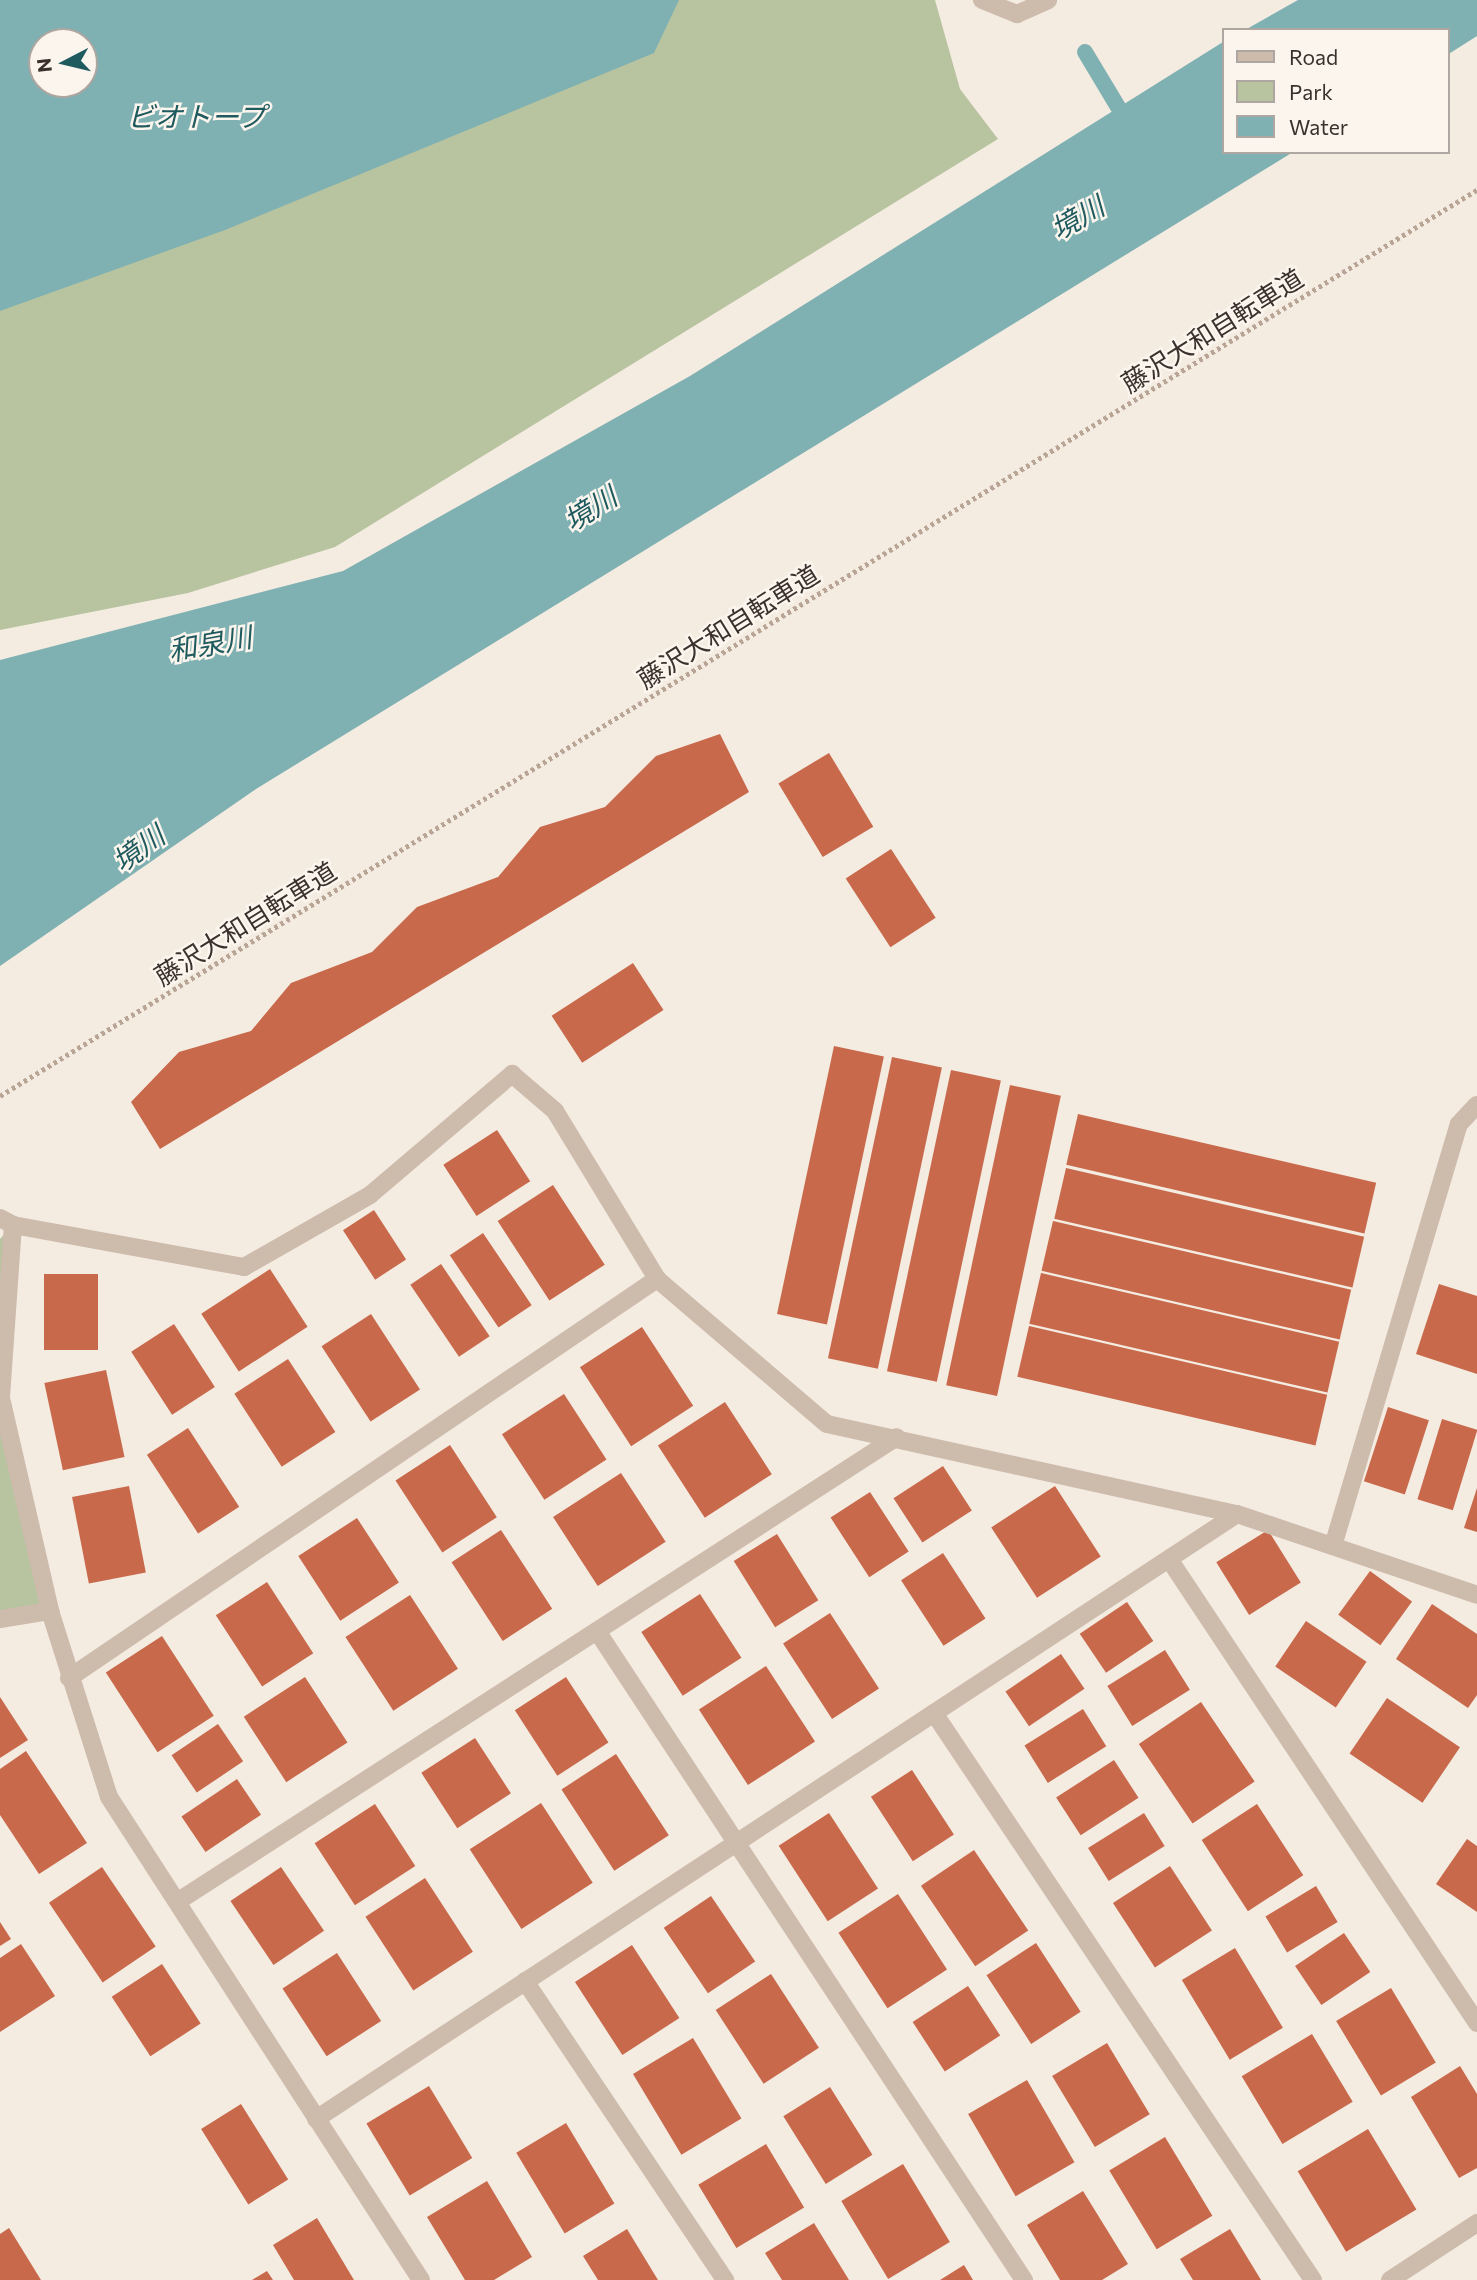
<!DOCTYPE html>
<html>
<head>
<meta charset="utf-8">
<style>
	body { margin:0 }
	#map { position:relative; width:1477px; height:2280px; overflow:hidden; background:#f4ebe1; font-family:Commissioner,"Noto Sans JP",sans-serif }
	div>[style] { position:absolute }
	.green>* { inset:0; background:#b8c4a0 }
	.water>* { inset:0; background:#7fb0b2 }
	.stream>* { height:16px; margin:-8px; padding:0 8px; transform-origin:8px; border-radius:8px; background:#7fb0b2 }
	.building>* { inset:0; background:#c8694b; transform-origin:0 0 }
	.path>* { height:4.5px; margin-top:-2.25px; transform-origin:0; background:repeating-linear-gradient(90deg,#b9a596 0 3.5px,transparent 0 7px) }
	.minor>* { height:18px; margin:-9px; padding:0 9px; transform-origin:9px; border-radius:9px; background:#cdbbac }
	.tertiary>* { height:18px; margin:-9px; padding:0 9px; transform-origin:9px; border-radius:9px; background:#cdbbac }
	span { translate:-50% -50%; white-space:nowrap; text-align:center; line-height:1.15; -webkit-text-stroke:5px #fbf5ee; paint-order:stroke }
	.street-label { font-size:26px; color:#3b302b }
	.water-label { font-size:28px; color:#1f5a5e; font-style:italic }
	.legend { position:absolute; left:1222px; top:28px; width:228px; height:126px; box-sizing:border-box; background:#fbf5ee; border:2px solid #aea6a0; margin:0; padding:9px 12px; list-style:none; font-size:21px; color:#3b302b }
	.legend li { display:flex; align-items:center; gap:14px; height:35px }
	.legend b { width:35px; border:2px solid #aea6a0 }
	.north { position:absolute; left:28px; top:28px; width:70px; height:70px; box-sizing:border-box; background:#fbf5ee; border:2px solid #aea6a0; border-radius:50%; rotate:263deg; font-size:19px; font-weight:700; line-height:28px; text-align:center; color:#3b302b }
	.north::after { content:''; display:block; margin:auto; width:24px; height:32px; background:#1f5a5e; clip-path:polygon(50% 0,100% 100%,50% 72%,0 100%) }
</style>
</head>
<body>
<div id="map">
	<div class="green">
		<i style="clip-path:polygon(evenodd,0 0,935px 0,960px 89px,998px 139px,335px 547px,188px 593px,0 630px,0 0,42px 42px,84px 42px,84px 84px,42px 84px,42px 42px)"></i>
		<i style="clip-path:polygon(13px 1225px,1px 1398px,50px 1611px,0 1619px,0 1239px)"></i>
	</div>
	<div class="water">
		<i style="clip-path:polygon(evenodd,0 0,679px 0,654px 53px,225px 230px,0 311px,0 0,84px 42px,84px 84px,42px 84px,42px 42px,84px 42px)"></i>
		<i style="clip-path:polygon(1298px 0,1477px 0,1477px 36px,1447px 55px,1447px 30px,1245px 30px)"></i>
		<i style="clip-path:polygon(1223px 42px,1223px 152px,1293px 152px,256px 789px,0 966px,0 660px,343px 571px,690px 376px)"></i>
	</div>
	<div class="stream">
		<i style="left:1085px;top:52px;width:64px;rotate:59deg"></i>
	</div>
	<div class="building">
		<i style="clip-path:polygon(720px 734px,749px 792px,160px 1149px,131px 1102px,179px 1052px,251px 1031px,291px 983px,372px 952px,417px 907px,498px 877px,540px 827px,605px 807px,656px 756px)"></i>
		<i style="left:829px;top:753px;width:86px;height:59px;rotate:59deg"></i>
		<i style="left:891px;top:849px;width:82px;height:54px;rotate:57deg"></i>
		<i style="left:633px;top:963px;width:56px;height:97px;rotate:57deg"></i>
		<i style="left:834px;top:1046px;width:51px;height:274px;rotate:12deg"></i>
		<i style="left:892px;top:1057px;width:51px;height:308px;rotate:12deg"></i>
		<i style="left:951px;top:1070px;width:51px;height:308px;rotate:12deg"></i>
		<i style="left:1010px;top:1085px;width:52px;height:307px;rotate:12deg"></i>
		<i style="left:1078px;top:1114px;width:306px;height:52px;rotate:13deg"></i>
		<i style="left:497px;top:1130px;width:61px;height:64px;rotate:57deg"></i>
		<i style="left:1066px;top:1168px;width:306px;height:52px;rotate:13deg"></i>
		<i style="left:553px;top:1185px;width:95px;height:66px;rotate:57deg"></i>
		<i style="left:374px;top:1210px;width:59px;height:37px;rotate:57deg"></i>
		<i style="left:1053px;top:1221px;width:306px;height:51px;rotate:13deg"></i>
		<i style="left:483px;top:1233px;width:87px;height:40px;rotate:56deg"></i>
		<i style="left:441px;top:1264px;width:87px;height:37px;rotate:56deg"></i>
		<i style="left:270px;top:1269px;width:69px;height:82px;rotate:57deg"></i>
		<i style="left:1041px;top:1273px;width:306px;height:52px;rotate:13deg"></i>
		<i style="left:44px;top:1274px;width:54px;height:76px"></i>
		<i style="clip-path:polygon(1439px 1284px,1477px 1296px,1477px 1374px,1416px 1354px)"></i>
		<i style="left:371px;top:1314px;width:90px;height:59px;rotate:57deg"></i>
		<i style="left:174px;top:1324px;width:75px;height:51px;rotate:57deg"></i>
		<i style="left:1029px;top:1326px;width:306px;height:52px;rotate:13deg"></i>
		<i style="left:642px;top:1327px;width:94px;height:74px;rotate:57deg"></i>
		<i style="left:288px;top:1359px;width:87px;height:64px;rotate:57deg"></i>
		<i style="left:106px;top:1370px;width:89px;height:63px;rotate:78deg"></i>
		<i style="left:564px;top:1394px;width:78px;height:74px;rotate:57deg"></i>
		<i style="left:725px;top:1402px;width:86px;height:80px;rotate:57deg"></i>
		<i style="left:1388px;top:1407px;width:43px;height:78px;rotate:18deg"></i>
		<i style="left:1442px;top:1419px;width:37px;height:84px;rotate:17deg"></i>
		<i style="left:188px;top:1428px;width:94px;height:49px;rotate:57deg"></i>
		<i style="left:450px;top:1445px;width:86px;height:65px;rotate:57deg"></i>
		<i style="left:943px;top:1466px;width:53px;height:59px;rotate:57deg"></i>
		<i style="left:621px;top:1473px;width:82px;height:81px;rotate:57deg"></i>
		<i style="left:129px;top:1486px;width:88px;height:58px;rotate:79deg"></i>
		<i style="left:1055px;top:1486px;width:84px;height:76px;rotate:57deg"></i>
		<i style="clip-path:polygon(1477px 1488px,1477px 1532px,1464px 1528px)"></i>
		<i style="left:870px;top:1492px;width:71px;height:47px;rotate:57deg"></i>
		<i style="left:357px;top:1518px;width:77px;height:70px;rotate:57deg"></i>
		<i style="left:501px;top:1530px;width:94px;height:59px;rotate:57deg"></i>
		<i style="left:1268px;top:1530px;width:62px;height:61px;rotate:58deg"></i>
		<i style="left:777px;top:1534px;width:78px;height:51px;rotate:58deg"></i>
		<i style="left:943px;top:1553px;width:78px;height:50px;rotate:57deg"></i>
		<i style="left:1370px;top:1571px;width:52px;height:54px;rotate:36deg"></i>
		<i style="left:267px;top:1582px;width:85px;height:61px;rotate:57deg"></i>
		<i style="left:700px;top:1594px;width:76px;height:70px;rotate:57deg"></i>
		<i style="left:410px;top:1595px;width:88px;height:77px;rotate:57deg"></i>
		<i style="left:1127px;top:1602px;width:47px;height:57px;rotate:56deg"></i>
		<i style="clip-path:polygon(1432px 1604px,1477px 1634px,1477px 1695px,1468px 1708px,1396px 1659px)"></i>
		<i style="left:830px;top:1613px;width:90px;height:56px;rotate:57deg"></i>
		<i style="left:1306px;top:1621px;width:73px;height:55px;rotate:34deg"></i>
		<i style="left:162px;top:1636px;width:95px;height:67px;rotate:57deg"></i>
		<i style="left:1165px;top:1650px;width:47px;height:68px;rotate:58deg"></i>
		<i style="left:1061px;top:1654px;width:42px;height:67px;rotate:56deg"></i>
		<i style="left:766px;top:1666px;width:90px;height:80px;rotate:57deg"></i>
		<i style="left:305px;top:1677px;width:78px;height:73px;rotate:57deg"></i>
		<i style="left:566px;top:1677px;width:78px;height:61px;rotate:57deg"></i>
		<i style="clip-path:polygon(0 1697px,28px 1740px,0 1758px)"></i>
		<i style="left:1387px;top:1698px;width:88px;height:67px;rotate:34deg"></i>
		<i style="left:1201px;top:1702px;width:96px;height:75px;rotate:56deg"></i>
		<i style="left:1083px;top:1709px;width:44px;height:69px;rotate:58deg"></i>
		<i style="left:218px;top:1724px;width:45px;height:56px;rotate:56deg"></i>
		<i style="left:475px;top:1738px;width:66px;height:64px;rotate:57deg"></i>
		<i style="clip-path:polygon(26px 1751px,87px 1843px,39px 1874px,0 1815px,0 1769px)"></i>
		<i style="left:616px;top:1754px;width:97px;height:65px;rotate:57deg"></i>
		<i style="left:1114px;top:1760px;width:45px;height:69px;rotate:57deg"></i>
		<i style="left:912px;top:1770px;width:77px;height:49px;rotate:57deg"></i>
		<i style="left:237px;top:1779px;width:43px;height:67px;rotate:56deg"></i>
		<i style="left:541px;top:1803px;width:95px;height:85px;rotate:57deg"></i>
		<i style="left:375px;top:1804px;width:74px;height:72px;rotate:57deg"></i>
		<i style="left:1257px;top:1804px;width:85px;height:66px;rotate:57deg"></i>
		<i style="left:829px;top:1813px;width:90px;height:60px;rotate:57deg"></i>
		<i style="left:1144px;top:1813px;width:39px;height:66px;rotate:58deg"></i>
		<i style="clip-path:polygon(1467px 1839px,1477px 1846px,1477px 1912px,1436px 1884px)"></i>
		<i style="left:974px;top:1850px;width:97px;height:64px;rotate:56deg"></i>
		<i style="left:1170px;top:1866px;width:77px;height:68px;rotate:57deg"></i>
		<i style="left:102px;top:1867px;width:96px;height:64px;rotate:56deg"></i>
		<i style="left:281px;top:1867px;width:77px;height:61px;rotate:56deg"></i>
		<i style="left:425px;top:1878px;width:88px;height:71px;rotate:57deg"></i>
		<i style="left:1316px;top:1886px;width:42px;height:59px;rotate:59deg"></i>
		<i style="left:898px;top:1894px;width:90px;height:71px;rotate:57deg"></i>
		<i style="left:711px;top:1896px;width:79px;height:57px;rotate:56deg"></i>
		<i style="clip-path:polygon(0 1922px,11px 1939px,0 1946px)"></i>
		<i style="left:1344px;top:1933px;width:47px;height:59px;rotate:56deg"></i>
		<i style="left:1036px;top:1943px;width:82px;height:59px;rotate:57deg"></i>
		<i style="clip-path:polygon(21px 1944px,55px 1996px,0 2032px,0 1958px)"></i>
		<i style="left:632px;top:1945px;width:87px;height:68px;rotate:57deg"></i>
		<i style="left:1235px;top:1948px;width:93px;height:62px;rotate:59deg"></i>
		<i style="left:337px;top:1953px;width:81px;height:65px;rotate:57deg"></i>
		<i style="left:162px;top:1964px;width:71px;height:60px;rotate:57deg"></i>
		<i style="left:771px;top:1974px;width:88px;height:66px;rotate:57deg"></i>
		<i style="left:968px;top:1986px;width:59px;height:66px;rotate:57deg"></i>
		<i style="left:1391px;top:1988px;width:87px;height:64px;rotate:59deg"></i>
		<i style="left:1312px;top:2034px;width:79px;height:82px;rotate:59deg"></i>
		<i style="left:693px;top:2038px;width:94px;height:70px;rotate:59deg"></i>
		<i style="left:1107px;top:2043px;width:83px;height:64px;rotate:59deg"></i>
		<i style="clip-path:polygon(1460px 2066px,1477px 2094px,1477px 2168px,1459px 2178px,1411px 2097px)"></i>
		<i style="left:1027px;top:2080px;width:95px;height:68px;rotate:60deg"></i>
		<i style="left:429px;top:2086px;width:84px;height:73px;rotate:59deg"></i>
		<i style="left:830px;top:2087px;width:80px;height:55px;rotate:58deg"></i>
		<i style="left:241px;top:2104px;width:89px;height:47px;rotate:58deg"></i>
		<i style="left:566px;top:2123px;width:94px;height:58px;rotate:59deg"></i>
		<i style="left:1368px;top:2129px;width:94px;height:82px;rotate:59deg"></i>
		<i style="left:1165px;top:2137px;width:92px;height:65px;rotate:59deg"></i>
		<i style="left:766px;top:2144px;width:74px;height:79px;rotate:59deg"></i>
		<i style="left:903px;top:2164px;width:91px;height:72px;rotate:59deg"></i>
		<i style="clip-path:polygon(487px 2181px,532px 2257px,494px 2280px,465px 2280px,427px 2217px)"></i>
		<i style="clip-path:polygon(1083px 2191px,1128px 2264px,1102px 2280px,1060px 2280px,1027px 2225px)"></i>
		<i style="clip-path:polygon(317px 2218px,354px 2280px,294px 2280px,273px 2245px)"></i>
		<i style="clip-path:polygon(814px 2223px,849px 2280px,782px 2280px,765px 2253px)"></i>
		<i style="clip-path:polygon(9px 2228px,41px 2280px,0 2280px,0 2234px)"></i>
		<i style="clip-path:polygon(627px 2229px,658px 2280px,598px 2280px,583px 2256px)"></i>
		<i style="clip-path:polygon(1230px 2229px,1261px 2280px,1193px 2280px,1180px 2259px)"></i>
		<i style="clip-path:polygon(964px 2265px,973px 2280px,940px 2280px)"></i>
		<i style="clip-path:polygon(267px 2271px,273px 2280px,252px 2280px)"></i>
	</div>
	<div class="path">
		<i style="left:0;top:1096px;width:1733px;rotate:-31.53deg"></i>
	</div>
	<div class="minor">
		<i style="left:1017px;top:14px;width:34px;rotate:-24deg"></i>
		<i style="left:0;top:1218px;width:15px;rotate:28deg"></i>
		<i style="left:13px;top:1225px;width:173px;rotate:94deg"></i>
		<i style="left:1px;top:1398px;width:219px;rotate:77deg"></i>
		<i style="left:50px;top:1611px;width:195px;rotate:72.4deg"></i>
		<i style="left:109px;top:1797px;width:575px;rotate:57.14deg"></i>
		<i style="left:13px;top:1225px;width:235px;rotate:10.3deg"></i>
		<i style="left:244px;top:1267px;width:145px;rotate:-29.7deg"></i>
		<i style="left:370px;top:1195px;width:187px;rotate:-40.4deg"></i>
		<i style="left:512px;top:1074px;width:57px;rotate:40.7deg"></i>
		<i style="left:555px;top:1111px;width:197px;rotate:58.7deg"></i>
		<i style="left:1333px;top:1546px;width:440px;rotate:-73.4deg"></i>
		<i style="left:1459px;top:1124px;width:26px;rotate:-47deg"></i>
		<i style="left:1169px;top:1559px;width:557px;rotate:56.42deg"></i>
		<i style="left:0;top:1619px;width:51px;rotate:-9.1deg"></i>
		<i style="left:597px;top:1631px;width:777px;rotate:56.66deg"></i>
		<i style="left:69px;top:1678px;width:711px;rotate:-34.16deg"></i>
		<i style="left:657px;top:1279px;width:223px;rotate:40.5deg"></i>
		<i style="left:827px;top:1424px;width:420px;rotate:12.4deg"></i>
		<i style="left:1237px;top:1514px;width:253px;rotate:18.6deg"></i>
		<i style="left:934px;top:1713px;width:682px;rotate:56.24deg"></i>
		<i style="left:180px;top:1900px;width:853px;rotate:-32.85deg"></i>
		<i style="left:525px;top:1981px;width:360px;rotate:56.2deg"></i>
		<i style="left:316px;top:2119px;width:1102px;rotate:-33.3deg"></i>
		<i style="left:1390px;top:2280px;width:104px;rotate:-33.2deg"></i>
	</div>
	<div class="tertiary">
		<i style="left:982px;top:0;width:38px;rotate:22deg"></i>
	</div>
	<div class="street-label">
		<span style="left:1212px;top:330px;rotate:-32deg">藤沢大和自転車道</span>
		<span style="left:728px;top:626px;rotate:-32deg">藤沢大和自転車道</span>
		<span style="left:245px;top:923px;rotate:-32deg">藤沢大和自転車道</span>
	</div>
	<div class="water-label">
		<span style="left:196px;top:116px">ビオトープ</span>
		<span style="left:1077px;top:217px;rotate:-30deg">境川</span>
		<span style="left:590px;top:508px;rotate:-32deg">境川</span>
		<span style="left:210px;top:643px;rotate:-10deg">和泉川</span>
		<span style="left:138px;top:848px;rotate:-36deg">境川</span>
	</div>
	<ul class="legend">
	<li><b style="height:9px;background:#cdbbac"></b>Road</li>
	<li><b style="height:19px;background:#b8c4a0"></b>Park</li>
	<li><b style="height:19px;background:#7fb0b2"></b>Water</li>
	</ul>
	<div class="north">N</div>
</div>
</body>
</html>
